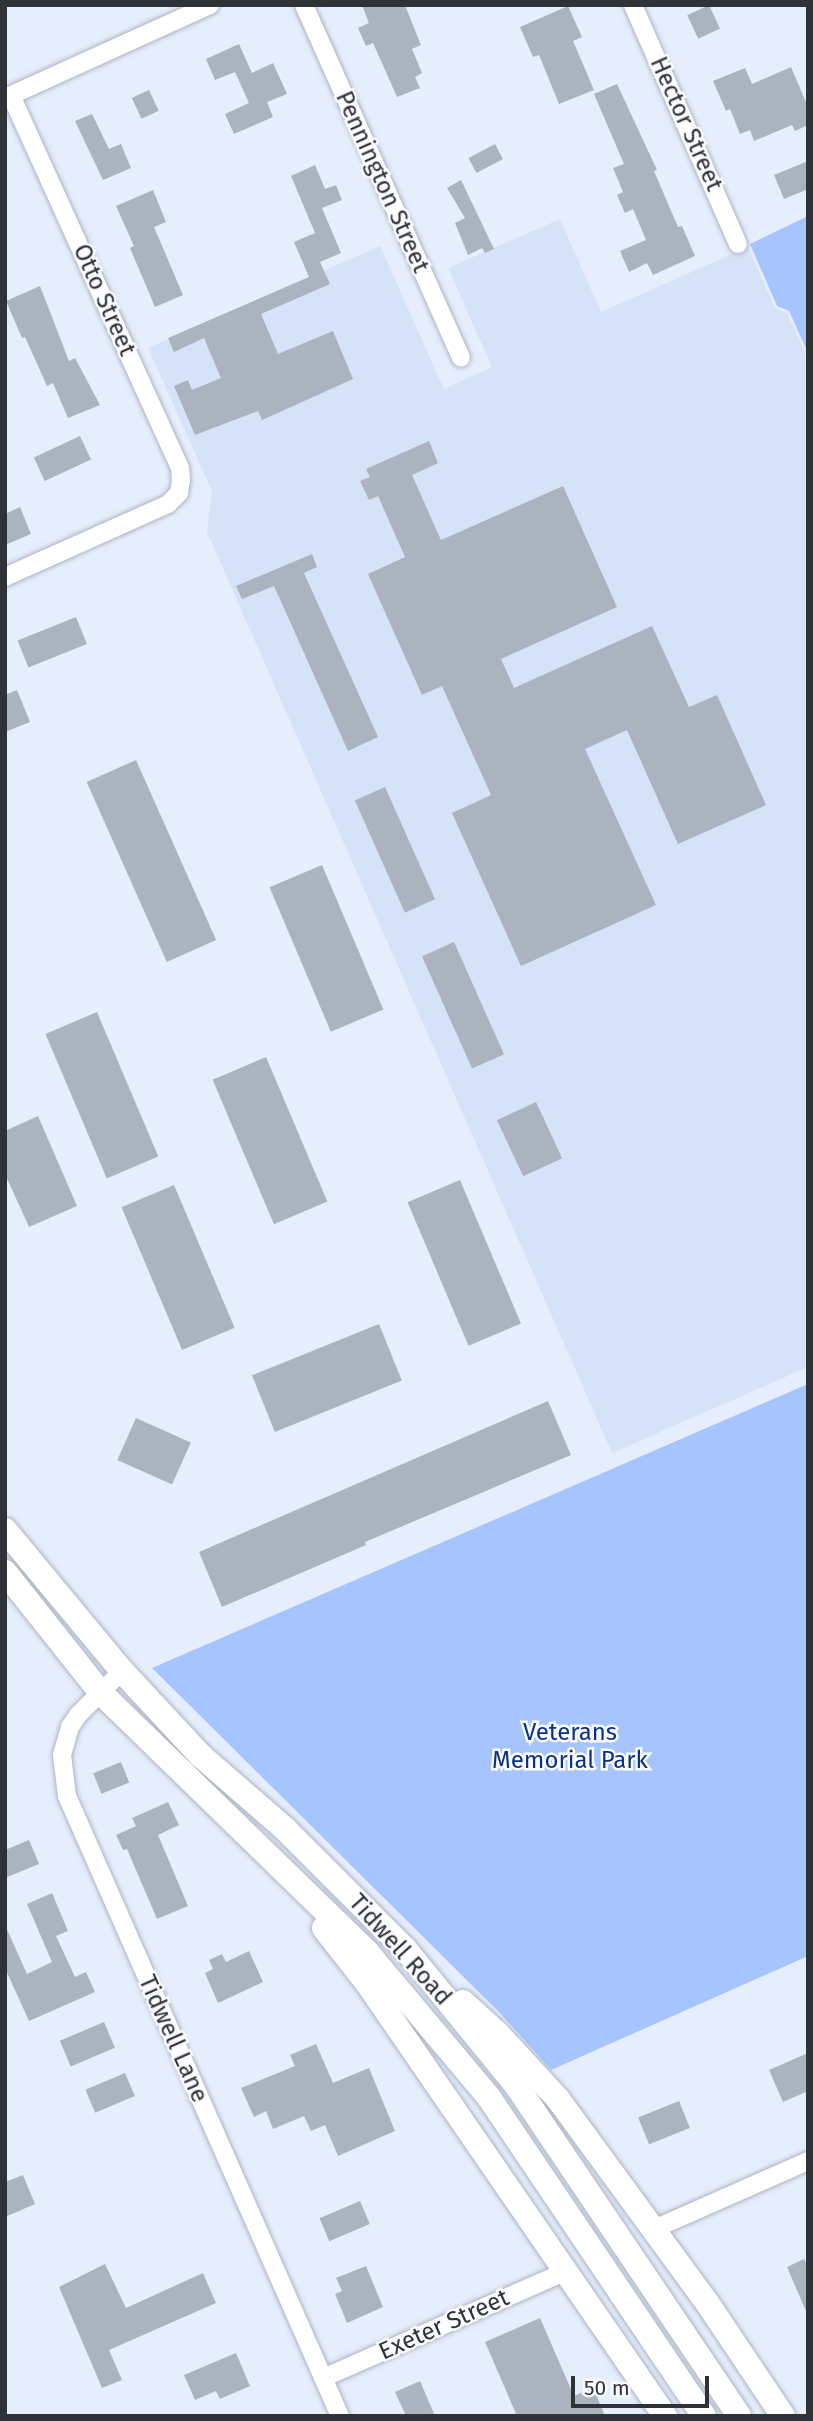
<!DOCTYPE html>
<html>
<head>
<meta charset="utf-8">
<style>
	body { margin:0 }
	#map { position:relative; width:813px; height:2421px; overflow:hidden; background:#e6eefd; font-family:"Fira Sans",sans-serif }
	div>[style] { position:absolute }
	.built>* { inset:0; background:#d6e2f7 }
	.green>* { inset:0; background:#a6c5fe }
	.building>* { inset:0; background:#abb3c0; transform-origin:0 0 }
	.roads { filter:drop-shadow(0 0 2px #adb4c2) drop-shadow(0 0 2px #adb4c2) }
	.street>* { height:18px; margin:-9px; padding:0 9px; transform-origin:9px; border-radius:9px; background:#fff }
	.secondary>* { height:24px; margin:-12px; padding:0 12px; transform-origin:12px; border-radius:12px; background:#fff }
	span { translate:-50% -50%; white-space:nowrap; text-align:center; line-height:1.15; -webkit-text-stroke:5px #fafbfe; paint-order:stroke }
	.street-label { font-size:24px; color:#2f3237 }
	.park-label { font-size:24px; color:#093285 }
	.frame { position:absolute; inset:0; border:7px solid #2f3237; pointer-events:none }
	.scale { position:absolute; left:571px; top:2376px; width:138px; height:32px; box-sizing:border-box; border:4px solid #2f3237; border-top:0; padding-left:9px; font-size:21px; line-height:24px; white-space:nowrap; color:#2f3237; -webkit-text-stroke:5px #fafbfe; paint-order:stroke }
</style>
</head>
<body>
<div id="map">
	<div class="built">
		<i style="clip-path:polygon(560px 219px,601px 312px,748px 247px,775px 308px,787px 313px,808px 359px,808px 1367px,612px 1453px,207px 532px,212px 491px,148px 348px,380px 246px,444px 389px,492px 367px,448px 268px)"></i>
	</div>
	<div class="green">
		<i style="clip-path:polygon(808px 216px,808px 353px,789px 311px,777px 306px,750px 244px)"></i>
		<i style="clip-path:polygon(808px 1384px,808px 1956px,551px 2070px,500px 2013px,152px 1668px)"></i>
	</div>
	<div class="building">
		<i style="clip-path:polygon(362px 5px,405px 5px,421px 45px,412px 49px,422px 73px,415px 77px,420px 88px,397px 97px,373px 43px,366px 46px,358px 28px,369px 23px)"></i>
		<i style="left:709px;top:5px;width:26px;height:24px;rotate:65deg"></i>
		<i style="clip-path:polygon(568px 6px,582px 37px,573px 41px,594px 90px,559px 104px,539px 55px,533px 57px,520px 27px)"></i>
		<i style="clip-path:polygon(239px 44px,252px 73px,273px 63px,287px 94px,267px 102px,273px 117px,234px 134px,225px 114px,249px 103px,235px 72px,215px 80px,206px 59px)"></i>
		<i style="clip-path:polygon(791px 67px,808px 107px,808px 125px,795px 131px,792px 125px,754px 141px,750px 130px,740px 134px,730px 109px,726px 111px,713px 81px,745px 68px,752px 84px)"></i>
		<i style="clip-path:polygon(617px 84px,657px 170px,654px 171px,678px 227px,682px 226px,695px 256px,653px 275px,647px 263px,629px 272px,620px 251px,646px 240px,633px 209px,625px 213px,617px 195px,623px 192px,613px 168px,624px 164px,594px 94px)"></i>
		<i style="left:149px;top:90px;width:23px;height:19px;rotate:65deg"></i>
		<i style="clip-path:polygon(92px 114px,109px 149px,121px 144px,131px 168px,103px 180px,75px 121px)"></i>
		<i style="left:495px;top:144px;width:17px;height:30px;rotate:62deg"></i>
		<i style="clip-path:polygon(808px 161px,808px 189px,784px 199px,774px 175px)"></i>
		<i style="clip-path:polygon(315px 165px,325px 189px,336px 185px,342px 200px,322px 208px,341px 253px,320px 262px,330px 284px,261px 314px,278px 354px,333px 331px,353px 379px,262px 420px,258px 411px,195px 435px,174px 386px,188px 380px,192px 390px,221px 378px,204px 338px,174px 352px,168px 338px,309px 277px,294px 242px,315px 233px,291px 176px)"></i>
		<i style="clip-path:polygon(461px 180px,494px 249px,485px 253px,482px 248px,468px 255px,455px 223px,465px 218px,447px 188px)"></i>
		<i style="clip-path:polygon(153px 190px,166px 222px,154px 227px,183px 295px,155px 307px,130px 248px,134px 246px,116px 206px)"></i>
		<i style="clip-path:polygon(40px 286px,69px 361px,75px 358px,100px 405px,68px 418px,53px 383px,47px 386px,25px 337px,22px 338px,6px 301px)"></i>
		<i style="left:80px;top:436px;width:26px;height:51px;rotate:65deg"></i>
		<i style="clip-path:polygon(429px 441px,438px 463px,412px 475px,441px 540px,563px 486px,617px 607px,501px 659px,514px 688px,652px 626px,689px 707px,717px 695px,766px 805px,678px 844px,627px 730px,585px 749px,656px 905px,521px 966px,452px 813px,491px 795px,442px 686px,422px 695px,368px 574px,405px 557px,378px 496px,369px 500px,360px 481px,370px 477px,366px 469px)"></i>
		<i style="clip-path:polygon(20px 507px,31px 534px,5px 545px,5px 514px)"></i>
		<i style="clip-path:polygon(312px 554px,317px 567px,304px 573px,378px 737px,348px 751px,274px 586px,242px 599px,236px 586px)"></i>
		<i style="left:76px;top:617px;width:29px;height:63px;rotate:68deg"></i>
		<i style="clip-path:polygon(17px 690px,30px 722px,5px 732px,5px 695px)"></i>
		<i style="left:136px;top:760px;width:197px;height:54px;rotate:66deg"></i>
		<i style="left:385px;top:787px;width:123px;height:33px;rotate:66deg"></i>
		<i style="left:322px;top:865px;width:157px;height:57px;rotate:67deg"></i>
		<i style="left:454px;top:942px;width:123px;height:35px;rotate:66deg"></i>
		<i style="left:97px;top:1012px;width:157px;height:56px;rotate:67deg"></i>
		<i style="left:266px;top:1057px;width:157px;height:58px;rotate:67deg"></i>
		<i style="left:536px;top:1102px;width:62px;height:43px;rotate:65deg"></i>
		<i style="clip-path:polygon(38px 1116px,77px 1206px,29px 1227px,5px 1174px,5px 1131px)"></i>
		<i style="left:460px;top:1180px;width:156px;height:57px;rotate:67deg"></i>
		<i style="left:174px;top:1185px;width:155px;height:57px;rotate:67deg"></i>
		<i style="left:379px;top:1324px;width:61px;height:137px;rotate:68deg"></i>
		<i style="clip-path:polygon(548px 1401px,571px 1455px,365px 1542px,366px 1545px,222px 1607px,199px 1552px)"></i>
		<i style="left:136px;top:1418px;width:60px;height:46px;rotate:24deg"></i>
		<i style="left:121px;top:1762px;width:22px;height:30px;rotate:68deg"></i>
		<i style="clip-path:polygon(168px 1802px,179px 1825px,158px 1835px,188px 1906px,157px 1919px,127px 1849px,123px 1850px,116px 1835px,136px 1826px,132px 1818px)"></i>
		<i style="clip-path:polygon(29px 1840px,39px 1864px,5px 1878px,5px 1850px)"></i>
		<i style="clip-path:polygon(52px 1893px,68px 1931px,56px 1936px,75px 1977px,86px 1972px,95px 1992px,29px 2021px,5px 1968px,5px 1925px,27px 1974px,52px 1962px,27px 1904px)"></i>
		<i style="clip-path:polygon(249px 1951px,263px 1982px,218px 2003px,205px 1973px,213px 1969px,209px 1960px,222px 1954px,226px 1962px)"></i>
		<i style="left:104px;top:2022px;width:28px;height:48px;rotate:67deg"></i>
		<i style="clip-path:polygon(316px 2044px,333px 2083px,369px 2068px,395px 2131px,338px 2156px,325px 2125px,311px 2131px,304px 2116px,273px 2129px,266px 2111px,254px 2117px,241px 2088px,295px 2066px,290px 2055px)"></i>
		<i style="clip-path:polygon(808px 2053px,808px 2091px,783px 2102px,769px 2070px)"></i>
		<i style="left:125px;top:2073px;width:25px;height:43px;rotate:67deg"></i>
		<i style="left:679px;top:2101px;width:29px;height:44px;rotate:68deg"></i>
		<i style="clip-path:polygon(23px 2175px,35px 2204px,5px 2217px,5px 2182px)"></i>
		<i style="left:360px;top:2201px;width:25px;height:44px;rotate:67deg"></i>
		<i style="clip-path:polygon(804px 2259px,808px 2267px,808px 2316px,787px 2267px)"></i>
		<i style="clip-path:polygon(105px 2264px,126px 2308px,203px 2273px,216px 2303px,109px 2350px,122px 2380px,102px 2388px,59px 2287px)"></i>
		<i style="clip-path:polygon(366px 2266px,383px 2307px,347px 2323px,335px 2294px,342px 2291px,336px 2278px)"></i>
		<i style="clip-path:polygon(540px 2318px,574px 2396px,593px 2387px,605px 2416px,517px 2416px,485px 2342px)"></i>
		<i style="clip-path:polygon(236px 2353px,250px 2386px,220px 2399px,216px 2391px,195px 2400px,184px 2375px)"></i>
		<i style="clip-path:polygon(420px 2381px,435px 2416px,406px 2416px,395px 2392px)"></i>
	</div>
	<div class="roads">
		<div class="street">
			<i style="left:304px;top:5px;width:386px;rotate:66deg"></i>
			<i style="left:633px;top:5px;width:261px;rotate:66.3deg"></i>
			<i style="left:5px;top:98px;width:225px;rotate:-24.4deg"></i>
			<i style="left:5px;top:577px;width:179px;rotate:-24.1deg"></i>
			<i style="left:168px;top:504px;width:16px;rotate:-45deg"></i>
			<i style="left:179px;top:493px;width:12px;rotate:-81deg"></i>
			<i style="left:181px;top:481px;width:13px;rotate:-94deg"></i>
			<i style="left:180px;top:468px;width:409px;rotate:-114.4deg"></i>
			<i style="left:122px;top:1671px;width:62px;rotate:135deg"></i>
			<i style="left:78px;top:1715px;width:14px;rotate:124deg"></i>
			<i style="left:70px;top:1727px;width:29px;rotate:106deg"></i>
			<i style="left:62px;top:1755px;width:41px;rotate:83deg"></i>
			<i style="left:67px;top:1796px;width:677px;rotate:66.24deg"></i>
			<i style="left:654px;top:2229px;width:168px;rotate:-23.8deg"></i>
			<i style="left:323px;top:2378px;width:264px;rotate:-23.7deg"></i>
		</div>
		<div class="secondary">
			<i style="left:5px;top:1530px;width:183px;rotate:50.3deg"></i>
			<i style="left:122px;top:1671px;width:115px;rotate:47.1deg"></i>
			<i style="left:200px;top:1755px;width:113px;rotate:41deg"></i>
			<i style="left:285px;top:1829px;width:170px;rotate:45deg"></i>
			<i style="left:405px;top:1949px;width:176px;rotate:50.8deg"></i>
			<i style="left:516px;top:2085px;width:399px;rotate:56deg"></i>
			<i style="left:5px;top:1572px;width:153px;rotate:51.6deg"></i>
			<i style="left:100px;top:1692px;width:373px;rotate:44.2deg"></i>
			<i style="left:367px;top:1952px;width:188px;rotate:50deg"></i>
			<i style="left:488px;top:2096px;width:386px;rotate:56deg"></i>
			<i style="left:324px;top:1928px;width:70px;rotate:52deg"></i>
			<i style="left:367px;top:1983px;width:526px;rotate:55.46deg"></i>
			<i style="left:463px;top:2002px;width:47px;rotate:42.4deg"></i>
			<i style="left:498px;top:2034px;width:88px;rotate:47.3deg"></i>
			<i style="left:558px;top:2099px;width:254px;rotate:53.8deg"></i>
			<i style="left:708px;top:2304px;width:135px;rotate:56.2deg"></i>
		</div>
	</div>
	<div class="street-label">
		<span style="left:686px;top:124px;rotate:66deg">Hector Street</span>
		<span style="left:382px;top:182px;rotate:66deg">Pennington Street</span>
		<span style="left:104px;top:300px;rotate:66deg">Otto Street</span>
		<span style="left:400px;top:1950px;rotate:48deg">Tidwell Road</span>
		<span style="left:173px;top:2039px;rotate:66deg">Tidwell Lane</span>
		<span style="left:444px;top:2325px;rotate:-24deg">Exeter Street</span>
	</div>
	<div class="park-label">
		<span style="left:570px;top:1747px">Veterans<br>Memorial Park</span>
	</div>
	<div class="frame"></div>
	<div class="scale">50 m</div>
</div>
</body>
</html>
